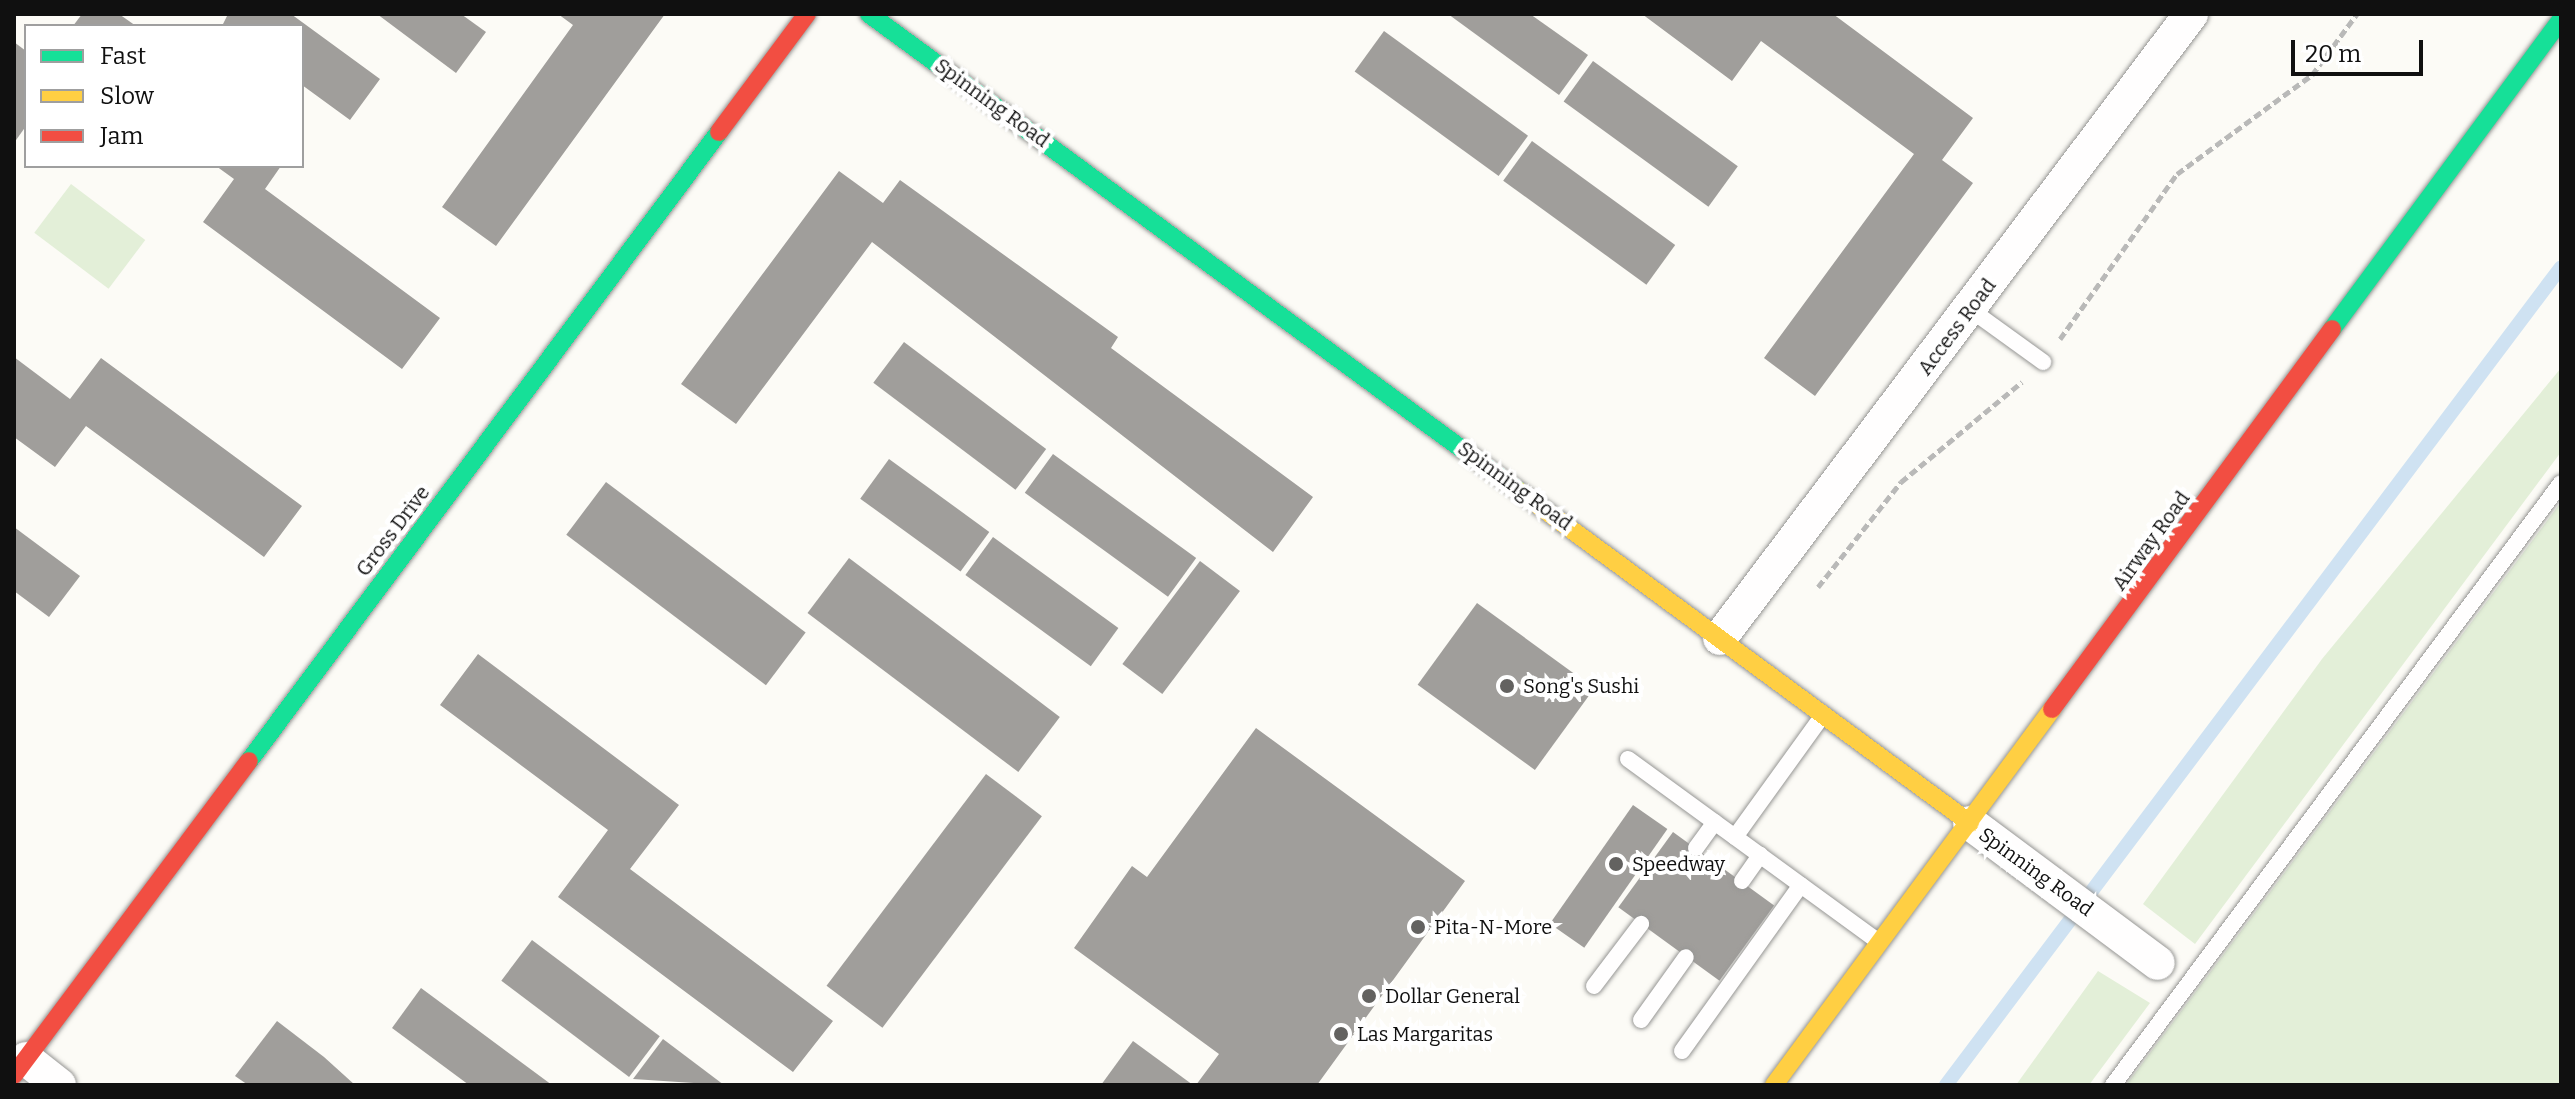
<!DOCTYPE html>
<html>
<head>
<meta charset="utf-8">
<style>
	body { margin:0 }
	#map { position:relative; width:2575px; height:1099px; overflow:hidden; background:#fcfbf6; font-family:Bitter,serif }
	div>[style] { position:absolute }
	.green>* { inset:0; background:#e3efd8; transform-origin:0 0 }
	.stream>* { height:14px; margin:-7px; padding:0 7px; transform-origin:7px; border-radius:7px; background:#cfe2f2 }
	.building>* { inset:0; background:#a09e9b; transform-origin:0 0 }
	.path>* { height:5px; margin-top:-2.5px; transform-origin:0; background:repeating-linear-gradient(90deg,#b9b9b8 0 8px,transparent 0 12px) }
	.roads { filter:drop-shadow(0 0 2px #969694) drop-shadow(0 0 2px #969694) }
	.lane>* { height:16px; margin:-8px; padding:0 8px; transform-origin:8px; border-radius:8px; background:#fffefe }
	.street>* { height:34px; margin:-17px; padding:0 17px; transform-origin:17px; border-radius:17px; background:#fffefe }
	.fast>* { height:18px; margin:-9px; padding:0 9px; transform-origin:9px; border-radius:9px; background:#16e098 }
	.slow>* { height:18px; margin:-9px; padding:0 9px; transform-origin:9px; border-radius:9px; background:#ffcf43 }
	.jam>* { height:18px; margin:-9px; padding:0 9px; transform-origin:9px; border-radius:9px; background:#f24e42 }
	.dots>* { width:22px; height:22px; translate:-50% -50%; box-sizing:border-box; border:4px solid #fff; border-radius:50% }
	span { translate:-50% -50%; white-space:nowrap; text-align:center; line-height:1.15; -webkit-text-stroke:8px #fff; paint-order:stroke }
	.street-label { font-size:20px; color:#101010 }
	.poi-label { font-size:20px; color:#101010 }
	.left { translate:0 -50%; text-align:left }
	.frame { position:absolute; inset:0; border:16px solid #101010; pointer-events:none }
	.legend { position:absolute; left:24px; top:24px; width:280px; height:144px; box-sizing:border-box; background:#fff; border:2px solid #9f9f9f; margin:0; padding:10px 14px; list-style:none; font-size:24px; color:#101010 }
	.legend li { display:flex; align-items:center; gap:16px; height:40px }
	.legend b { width:40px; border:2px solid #9f9f9f }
	.scale { position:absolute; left:2291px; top:40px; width:132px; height:36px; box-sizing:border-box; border:4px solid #101010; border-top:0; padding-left:10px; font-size:24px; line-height:28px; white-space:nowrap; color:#101010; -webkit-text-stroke:6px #fff; paint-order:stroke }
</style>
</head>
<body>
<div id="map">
	<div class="green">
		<i style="left:71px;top:184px;width:93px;height:61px;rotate:37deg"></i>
		<i style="clip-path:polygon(2561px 368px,2561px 452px,2195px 944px,2143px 904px,2322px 659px)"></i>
		<i style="clip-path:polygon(2561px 502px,2561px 1085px,2126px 1085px)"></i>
		<i style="clip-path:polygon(2098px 971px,2150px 1003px,2089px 1085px,2016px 1085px)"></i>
	</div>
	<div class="stream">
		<i style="left:1946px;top:1085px;width:1023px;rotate:-53.06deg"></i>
	</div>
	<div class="building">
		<i style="clip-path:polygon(82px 14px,119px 14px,136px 26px,73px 26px)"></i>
		<i style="clip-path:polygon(228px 14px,291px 14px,380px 79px,350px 120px,302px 85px,302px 26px,222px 26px)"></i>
		<i style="clip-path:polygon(377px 14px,461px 14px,486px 32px,456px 73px)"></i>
		<i style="clip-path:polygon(558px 14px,665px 14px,496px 246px,442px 207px,573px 25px)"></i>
		<i style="clip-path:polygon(1448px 14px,1530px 14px,1588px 55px,1559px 95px)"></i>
		<i style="clip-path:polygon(1642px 14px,1833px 14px,1973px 118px,1942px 160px,1973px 183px,1815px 396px,1764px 358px,1914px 154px,1761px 41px,1732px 81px)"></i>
		<i style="left:1384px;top:31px;width:178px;height:50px;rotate:36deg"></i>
		<i style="clip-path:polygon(14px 42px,26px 51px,26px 126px,14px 143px)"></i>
		<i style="left:1593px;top:61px;width:179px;height:50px;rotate:36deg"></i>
		<i style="left:1532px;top:141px;width:177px;height:49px;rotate:36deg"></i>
		<i style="clip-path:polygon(216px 166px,281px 166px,265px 189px,440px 318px,402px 369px,203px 222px,234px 179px)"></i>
		<i style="clip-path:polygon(839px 171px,883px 203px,900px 180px,1118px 337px,1111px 348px,1313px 497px,1273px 552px,872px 242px,736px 424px,681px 384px)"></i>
		<i style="left:904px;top:342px;width:178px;height:51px;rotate:37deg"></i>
		<i style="clip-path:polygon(14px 357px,70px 399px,101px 358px,302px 506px,264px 557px,86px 426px,55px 467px,14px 437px)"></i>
		<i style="left:1053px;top:454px;width:177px;height:48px;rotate:36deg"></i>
		<i style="left:889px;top:459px;width:124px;height:49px;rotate:36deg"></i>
		<i style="left:606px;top:482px;width:250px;height:66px;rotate:37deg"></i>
		<i style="clip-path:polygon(14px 527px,80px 576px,49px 617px,14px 591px)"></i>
		<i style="left:993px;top:537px;width:155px;height:47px;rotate:36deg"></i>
		<i style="left:849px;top:558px;width:264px;height:69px;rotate:37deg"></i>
		<i style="left:1200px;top:561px;width:50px;height:129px;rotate:37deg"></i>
		<i style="left:1477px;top:603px;width:145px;height:101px;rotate:36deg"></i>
		<i style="clip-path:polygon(478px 654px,679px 805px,630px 869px,833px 1021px,793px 1072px,558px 897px,608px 830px,440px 705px)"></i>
		<i style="clip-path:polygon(1256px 728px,1465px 881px,1317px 1085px,1196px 1085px,1219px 1054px,1074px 948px,1132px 866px,1147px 877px)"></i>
		<i style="left:986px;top:774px;width:70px;height:265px;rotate:37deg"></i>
		<i style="left:1633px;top:805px;width:42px;height:145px;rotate:35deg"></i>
		<i style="left:1673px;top:832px;width:125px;height:93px;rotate:36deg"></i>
		<i style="left:532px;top:940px;width:160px;height:51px;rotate:37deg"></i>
		<i style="clip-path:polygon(421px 988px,552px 1085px,469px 1085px,392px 1028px)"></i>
		<i style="clip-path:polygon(277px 1021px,324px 1057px,355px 1085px,248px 1085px,235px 1076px)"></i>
		<i style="clip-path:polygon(663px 1039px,724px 1085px,633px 1079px)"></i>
		<i style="clip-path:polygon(1133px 1041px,1193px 1085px,1101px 1085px)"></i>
	</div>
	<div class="path">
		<i style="left:2060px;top:339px;width:202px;rotate:-54.7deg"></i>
		<i style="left:2177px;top:174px;width:167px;rotate:-36.3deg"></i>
		<i style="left:2312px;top:75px;width:76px;rotate:-53.6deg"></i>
		<i style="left:1818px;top:587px;width:134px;rotate:-51.7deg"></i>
		<i style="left:1901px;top:482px;width:157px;rotate:-39.6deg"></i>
	</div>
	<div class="roads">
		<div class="lane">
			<i style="left:1971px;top:310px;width:89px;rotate:35.8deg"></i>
			<i style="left:1628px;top:759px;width:311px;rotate:36.1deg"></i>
			<i style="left:1735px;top:837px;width:150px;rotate:-54.2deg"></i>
			<i style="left:1696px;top:848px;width:32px;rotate:-54deg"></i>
			<i style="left:1742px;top:881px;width:32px;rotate:-55deg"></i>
			<i style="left:1594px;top:986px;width:78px;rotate:-52.8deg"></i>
			<i style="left:1641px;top:1020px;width:77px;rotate:-54.5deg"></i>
			<i style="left:1682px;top:1051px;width:204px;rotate:-54.4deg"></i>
			<i style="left:2113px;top:1085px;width:750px;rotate:-53.34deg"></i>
		</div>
		<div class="street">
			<i style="left:1720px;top:638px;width:782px;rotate:-52.95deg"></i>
			<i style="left:1970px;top:823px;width:234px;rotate:36.7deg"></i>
			<i style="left:26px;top:1059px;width:42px;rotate:38.2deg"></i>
		</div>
		<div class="fast">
			<i style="left:869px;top:14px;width:806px;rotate:36.27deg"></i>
			<i style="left:2332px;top:329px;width:385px;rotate:-53.5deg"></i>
			<i style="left:249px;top:761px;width:785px;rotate:-53.23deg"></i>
		</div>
		<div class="slow">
			<i style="left:1519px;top:491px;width:560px;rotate:36.36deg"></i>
			<i style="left:1774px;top:1085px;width:468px;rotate:-53.5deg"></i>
		</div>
		<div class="jam">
			<i style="left:719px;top:132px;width:147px;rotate:-53.3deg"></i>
			<i style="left:2052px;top:709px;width:472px;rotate:-53.6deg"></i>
			<i style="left:14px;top:1075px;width:392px;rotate:-53.2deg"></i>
		</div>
	</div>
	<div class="dots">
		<i style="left:1507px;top:686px;background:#636260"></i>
		<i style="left:1616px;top:864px;background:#636260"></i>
		<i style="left:1418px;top:927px;background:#636260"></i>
		<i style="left:1369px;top:996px;background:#636260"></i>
		<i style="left:1341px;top:1034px;background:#636260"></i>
	</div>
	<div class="street-label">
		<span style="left:992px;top:103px;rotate:36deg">Spinning Road</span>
		<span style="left:1957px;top:327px;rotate:-53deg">Access Road</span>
		<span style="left:1515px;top:486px;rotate:36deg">Spinning Road</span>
		<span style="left:393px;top:531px;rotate:-53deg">Gross Drive</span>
		<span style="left:2151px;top:541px;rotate:-54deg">Airway Road</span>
		<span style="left:2036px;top:872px;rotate:36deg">Spinning Road</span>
	</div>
	<div class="poi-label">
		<span class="left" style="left:1523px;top:686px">Song's Sushi</span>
		<span class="left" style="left:1632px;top:864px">Speedway</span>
		<span class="left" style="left:1434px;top:927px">Pita-N-More</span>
		<span class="left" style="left:1385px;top:996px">Dollar General</span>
		<span class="left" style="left:1357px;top:1034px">Las Margaritas</span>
	</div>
	<div class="frame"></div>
	<ul class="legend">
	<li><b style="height:10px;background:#16e098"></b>Fast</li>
	<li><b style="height:10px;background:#ffcf43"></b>Slow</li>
	<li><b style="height:10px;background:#f24e42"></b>Jam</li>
	</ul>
	<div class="scale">20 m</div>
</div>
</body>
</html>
